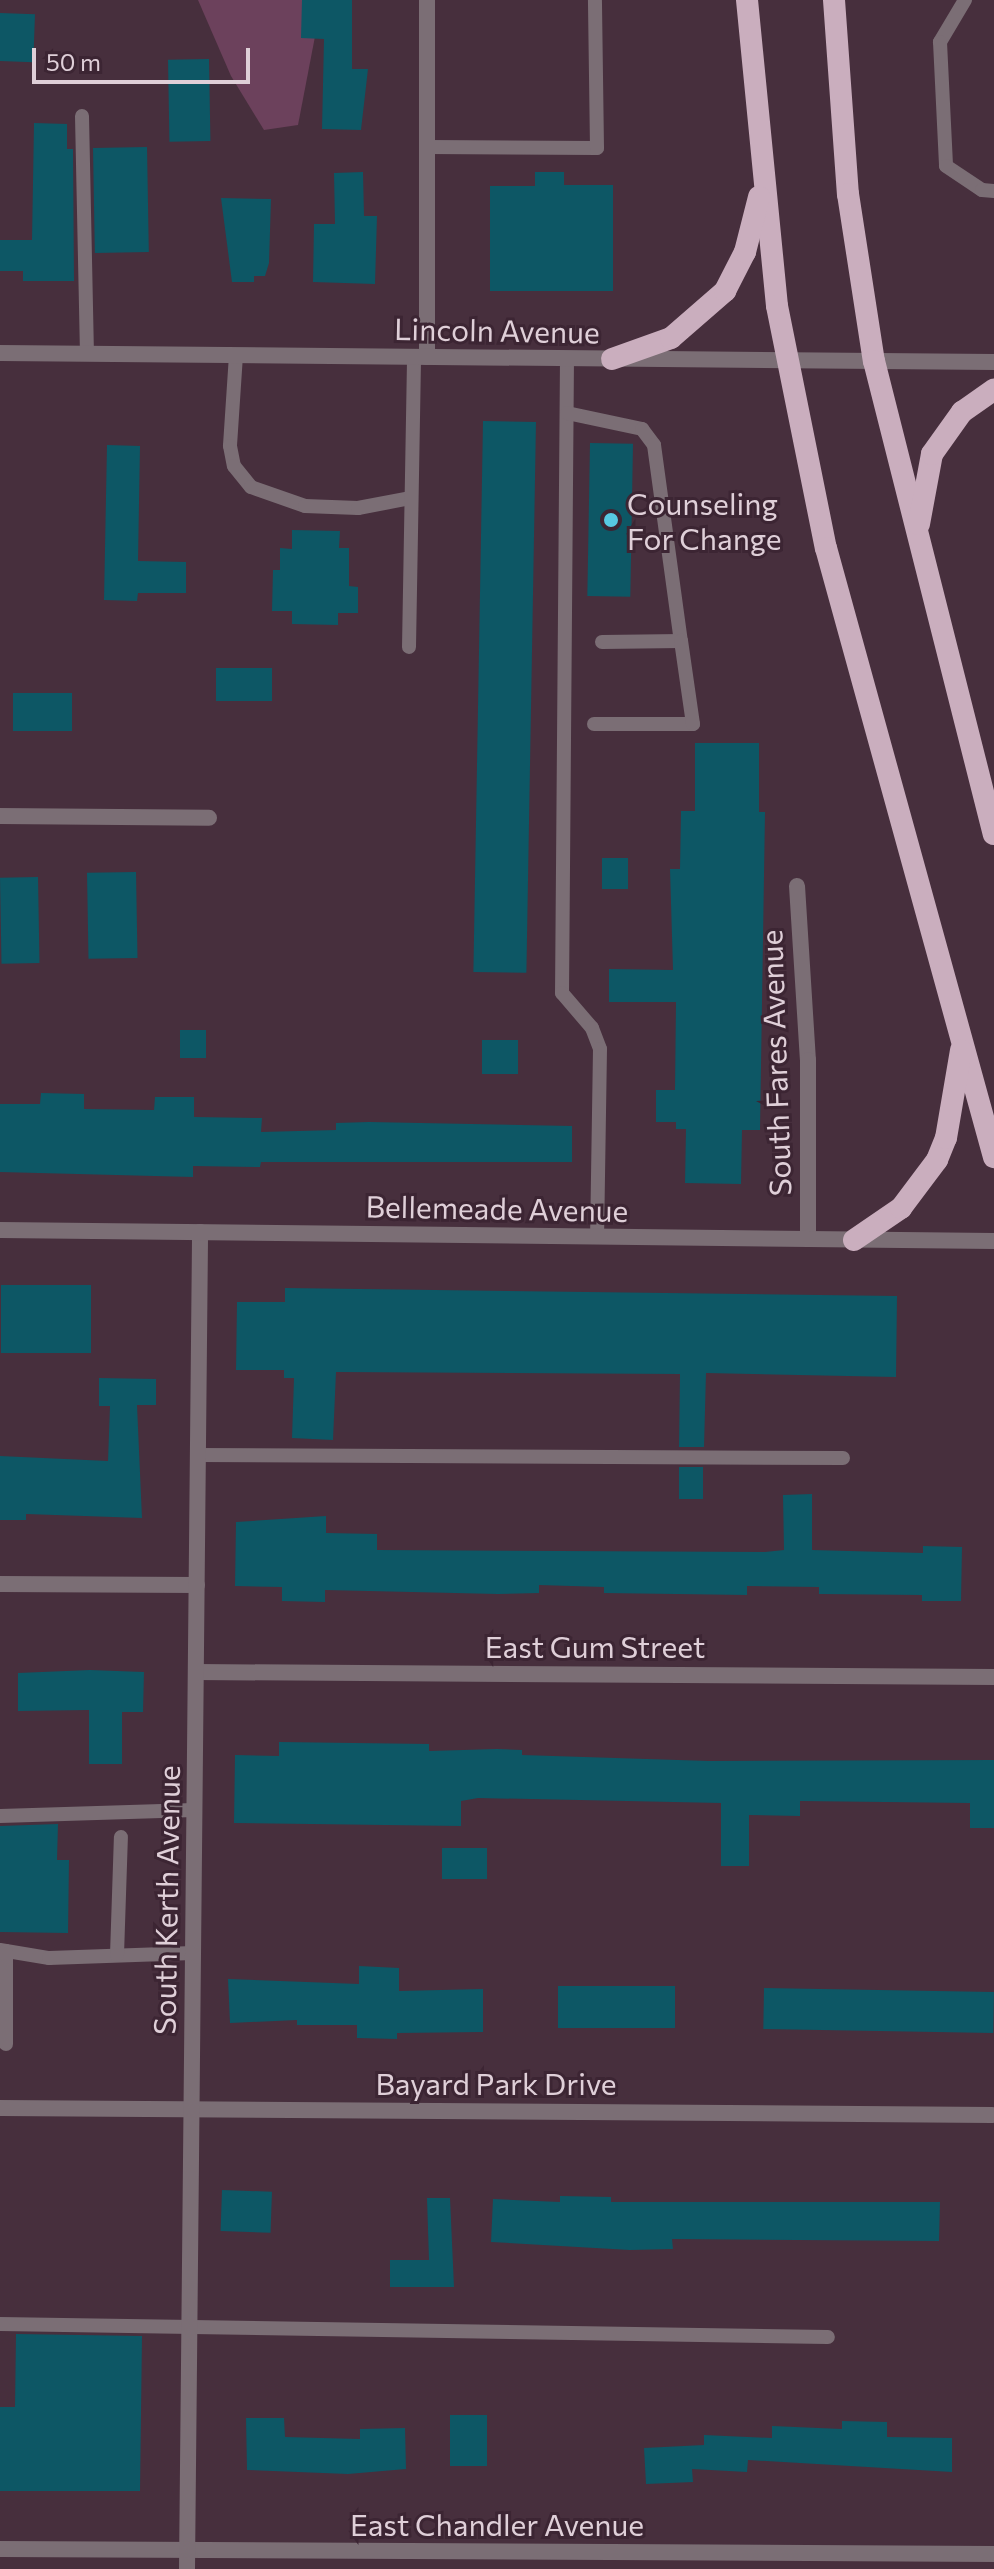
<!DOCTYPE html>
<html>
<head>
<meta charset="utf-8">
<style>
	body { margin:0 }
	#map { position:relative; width:994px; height:2569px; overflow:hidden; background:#472f3d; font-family:Commissioner,sans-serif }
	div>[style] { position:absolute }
	.green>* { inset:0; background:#6c415c }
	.building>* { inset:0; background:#0d5765; transform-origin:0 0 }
	.service>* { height:14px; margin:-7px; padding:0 7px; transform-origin:7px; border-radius:7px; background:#7b6e75 }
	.minor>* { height:16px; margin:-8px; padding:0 8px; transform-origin:8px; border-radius:8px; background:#7b6e75 }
	.tertiary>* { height:16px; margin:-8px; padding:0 8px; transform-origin:8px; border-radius:8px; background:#7b6e75 }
	.trunk>* { height:22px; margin:-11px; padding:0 11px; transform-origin:11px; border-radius:11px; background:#caaebe }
	.dots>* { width:22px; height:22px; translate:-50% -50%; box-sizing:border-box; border:4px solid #3c2533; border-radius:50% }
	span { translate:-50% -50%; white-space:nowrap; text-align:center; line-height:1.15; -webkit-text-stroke:6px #3c2533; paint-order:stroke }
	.street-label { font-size:30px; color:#dfcfd8 }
	.poi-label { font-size:30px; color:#dfcfd8 }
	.left { translate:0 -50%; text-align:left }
	.scale { position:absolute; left:32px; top:48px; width:218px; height:36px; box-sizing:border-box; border:4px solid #dfcfd8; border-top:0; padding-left:10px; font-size:24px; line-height:28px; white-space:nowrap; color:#dfcfd8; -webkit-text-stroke:6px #3c2533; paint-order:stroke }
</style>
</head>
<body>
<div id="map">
	<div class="green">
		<i style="clip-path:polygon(198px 0,322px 0,298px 125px,264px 130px,231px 76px)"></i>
	</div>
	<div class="building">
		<i style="clip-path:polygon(302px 0,352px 0,352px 69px,368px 69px,361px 130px,322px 129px,324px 39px,301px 38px)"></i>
		<i style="left:0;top:13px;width:35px;height:48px;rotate:2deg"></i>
		<i style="left:209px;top:59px;width:82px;height:41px;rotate:89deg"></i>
		<i style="clip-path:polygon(34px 123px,67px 124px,67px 149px,73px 149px,74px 281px,23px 281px,23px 271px,0 271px,0 240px,32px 240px)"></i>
		<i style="left:147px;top:147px;width:105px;height:54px;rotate:89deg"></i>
		<i style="clip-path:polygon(363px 172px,364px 216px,377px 216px,375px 284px,313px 282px,314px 224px,335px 224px,334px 173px)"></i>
		<i style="clip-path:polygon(535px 172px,564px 172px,564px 185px,613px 185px,613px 291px,490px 291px,490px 186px,535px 186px)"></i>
		<i style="clip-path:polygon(221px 198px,271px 199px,269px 263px,265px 276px,254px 276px,254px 282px,232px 282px)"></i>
		<i style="left:483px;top:421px;width:53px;height:551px;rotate:1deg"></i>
		<i style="left:590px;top:443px;width:43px;height:153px;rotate:1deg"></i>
		<i style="clip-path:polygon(107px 445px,140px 446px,138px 561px,186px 562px,186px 593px,138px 593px,137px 601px,104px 600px)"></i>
		<i style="clip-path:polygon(292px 530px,340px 531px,339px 548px,349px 548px,349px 586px,358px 587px,358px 613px,338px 613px,338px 625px,292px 624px,292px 611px,272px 611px,273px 570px,280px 570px,280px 548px,292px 549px)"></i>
		<i style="left:216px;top:668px;width:56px;height:33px"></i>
		<i style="left:13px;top:693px;width:59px;height:38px"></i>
		<i style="clip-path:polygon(695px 743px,759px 743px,759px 812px,765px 812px,760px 1130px,742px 1130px,741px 1184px,685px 1183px,686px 1129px,676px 1129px,676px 1122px,656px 1122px,656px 1090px,675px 1090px,676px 1002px,609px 1002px,609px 969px,673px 970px,670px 869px,680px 869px,681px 811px,695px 811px)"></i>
		<i style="left:602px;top:858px;width:26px;height:31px"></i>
		<i style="left:136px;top:872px;width:86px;height:49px;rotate:89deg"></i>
		<i style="left:38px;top:877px;width:86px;height:38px;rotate:89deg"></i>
		<i style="left:180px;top:1030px;width:26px;height:28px"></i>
		<i style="left:518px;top:1040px;width:34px;height:36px;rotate:90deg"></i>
		<i style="clip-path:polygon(41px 1093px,84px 1094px,84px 1109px,154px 1110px,155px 1097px,194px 1097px,194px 1117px,262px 1118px,261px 1132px,336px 1130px,336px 1123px,369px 1122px,572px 1126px,572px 1162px,261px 1162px,260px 1167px,193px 1166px,193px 1177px,0 1172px,0 1104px,40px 1104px)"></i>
		<i style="left:1px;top:1285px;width:90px;height:68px"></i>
		<i style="clip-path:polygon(285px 1288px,897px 1296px,896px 1377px,706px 1373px,704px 1447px,679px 1447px,680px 1374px,336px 1372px,333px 1440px,292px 1438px,294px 1378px,284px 1378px,284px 1370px,236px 1370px,237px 1302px,285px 1302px)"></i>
		<i style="clip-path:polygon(99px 1378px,156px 1379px,156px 1405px,137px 1405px,142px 1518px,26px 1514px,26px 1520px,0 1520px,0 1456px,108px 1461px,110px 1406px,99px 1406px)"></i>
		<i style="left:679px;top:1467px;width:24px;height:32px"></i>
		<i style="clip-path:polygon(812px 1494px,812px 1550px,923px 1553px,923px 1546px,962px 1547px,961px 1601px,922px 1601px,922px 1595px,819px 1594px,819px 1587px,747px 1586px,747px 1595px,604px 1593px,604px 1587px,539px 1585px,539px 1593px,498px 1594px,325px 1590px,325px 1602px,282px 1601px,282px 1587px,235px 1586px,236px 1522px,326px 1516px,326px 1533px,377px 1534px,377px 1550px,765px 1552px,784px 1550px,783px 1495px)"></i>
		<i style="clip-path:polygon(90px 1670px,144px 1672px,143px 1712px,122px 1712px,122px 1764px,89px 1764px,89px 1710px,18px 1711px,18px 1673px)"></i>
		<i style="clip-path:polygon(279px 1742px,429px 1744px,429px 1751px,497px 1749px,522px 1750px,522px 1755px,709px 1761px,994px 1760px,994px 1828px,970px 1828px,970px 1803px,800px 1801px,800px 1816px,749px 1815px,749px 1866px,721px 1866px,721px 1803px,478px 1798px,461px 1801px,461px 1826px,234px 1823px,235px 1755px,279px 1756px)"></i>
		<i style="clip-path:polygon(58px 1824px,57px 1860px,69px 1860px,68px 1933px,0 1932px,0 1826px)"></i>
		<i style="left:442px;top:1848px;width:45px;height:31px"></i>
		<i style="clip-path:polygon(359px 1966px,399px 1968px,399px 1991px,483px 1989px,483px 2032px,397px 2033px,397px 2039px,357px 2038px,357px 2025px,297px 2025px,297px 2020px,230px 2023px,228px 1979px,359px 1984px)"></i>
		<i style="left:675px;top:1986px;width:42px;height:117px;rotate:90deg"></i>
		<i style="left:764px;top:1988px;width:230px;height:41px;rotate:1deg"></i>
		<i style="left:222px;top:2190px;width:50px;height:41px;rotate:2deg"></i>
		<i style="clip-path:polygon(560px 2196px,611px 2197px,611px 2202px,940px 2202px,939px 2241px,672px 2239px,673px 2249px,630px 2250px,491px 2242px,493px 2199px,560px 2202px)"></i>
		<i style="clip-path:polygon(427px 2198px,450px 2198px,454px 2287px,390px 2287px,390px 2260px,429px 2260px)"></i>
		<i style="clip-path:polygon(16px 2334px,142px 2336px,140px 2491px,0 2491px,0 2407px,15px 2407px)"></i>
		<i style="left:450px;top:2415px;width:37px;height:51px"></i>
		<i style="clip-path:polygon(246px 2418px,284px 2418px,285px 2437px,360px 2439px,360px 2429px,405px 2428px,406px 2469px,348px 2474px,247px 2470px)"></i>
		<i style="clip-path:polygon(842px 2421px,887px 2422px,887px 2437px,952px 2438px,952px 2472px,748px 2460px,747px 2472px,692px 2469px,693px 2482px,646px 2484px,644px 2448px,704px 2445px,704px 2435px,772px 2438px,772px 2426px,842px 2429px)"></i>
	</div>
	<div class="service">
		<i style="left:965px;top:0;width:49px;rotate:120.8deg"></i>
		<i style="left:940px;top:42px;width:124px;rotate:87.2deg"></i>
		<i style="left:946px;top:166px;width:43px;rotate:33.7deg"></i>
		<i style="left:982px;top:190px;width:12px;rotate:5deg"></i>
		<i style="left:82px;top:116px;width:238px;rotate:88.8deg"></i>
		<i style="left:428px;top:147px;width:169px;rotate:0.3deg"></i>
		<i style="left:597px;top:148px;width:148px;rotate:-90.8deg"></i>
		<i style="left:236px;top:355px;width:91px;rotate:93.8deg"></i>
		<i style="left:230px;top:446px;width:20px;rotate:79deg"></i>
		<i style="left:234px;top:466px;width:27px;rotate:51deg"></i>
		<i style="left:251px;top:487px;width:57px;rotate:19.4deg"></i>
		<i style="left:305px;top:506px;width:53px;rotate:2.2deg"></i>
		<i style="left:358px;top:508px;width:54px;rotate:-10.7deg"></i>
		<i style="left:567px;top:358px;width:635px;rotate:90.45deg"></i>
		<i style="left:562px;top:993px;width:46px;rotate:49.4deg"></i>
		<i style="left:592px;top:1028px;width:22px;rotate:69deg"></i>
		<i style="left:600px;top:1049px;width:188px;rotate:90.9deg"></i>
		<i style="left:567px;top:413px;width:77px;rotate:12deg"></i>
		<i style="left:642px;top:429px;width:20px;rotate:53deg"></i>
		<i style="left:654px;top:445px;width:198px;rotate:82.2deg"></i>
		<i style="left:681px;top:641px;width:79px;rotate:179.3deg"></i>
		<i style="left:409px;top:647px;width:290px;rotate:-89deg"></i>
		<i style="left:594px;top:724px;width:99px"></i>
		<i style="left:693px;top:724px;width:84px;rotate:-98.2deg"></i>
		<i style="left:198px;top:1455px;width:645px;rotate:0.27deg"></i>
		<i style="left:0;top:1816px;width:194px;rotate:-1.8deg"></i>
		<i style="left:0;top:1950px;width:50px;rotate:9.3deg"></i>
		<i style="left:49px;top:1958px;width:144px;rotate:-2deg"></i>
		<i style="left:117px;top:1955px;width:118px;rotate:-88.1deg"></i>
		<i style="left:6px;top:2044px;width:93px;rotate:-90deg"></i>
		<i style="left:0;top:2324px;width:828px;rotate:0.9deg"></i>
	</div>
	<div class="minor">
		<i style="left:427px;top:0;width:357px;rotate:90deg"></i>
		<i style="left:0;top:816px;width:209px;rotate:0.5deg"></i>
		<i style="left:797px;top:886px;width:174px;rotate:86.4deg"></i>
		<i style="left:808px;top:1060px;width:179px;rotate:90deg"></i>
		<i style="left:0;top:1584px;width:197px;rotate:0.3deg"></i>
		<i style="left:196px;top:1672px;width:798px;rotate:0.36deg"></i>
		<i style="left:0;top:2108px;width:992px;rotate:0.4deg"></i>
		<i style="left:0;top:2549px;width:994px;rotate:0.29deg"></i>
		<i style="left:187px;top:2569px;width:1337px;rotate:-89.44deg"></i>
	</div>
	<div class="tertiary">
		<i style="left:0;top:353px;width:994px;rotate:0.52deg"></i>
		<i style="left:0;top:1230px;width:994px;rotate:0.63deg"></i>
	</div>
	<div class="trunk">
		<i style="left:747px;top:0;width:307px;rotate:84.4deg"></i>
		<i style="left:777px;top:306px;width:247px;rotate:78.6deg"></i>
		<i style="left:826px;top:548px;width:632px;rotate:74.58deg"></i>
		<i style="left:834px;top:0;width:195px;rotate:85.9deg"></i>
		<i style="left:848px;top:194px;width:169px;rotate:81.2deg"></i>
		<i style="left:874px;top:361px;width:488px;rotate:75.8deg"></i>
		<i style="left:612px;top:359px;width:63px;rotate:-19.6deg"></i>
		<i style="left:671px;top:338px;width:72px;rotate:-41deg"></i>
		<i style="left:725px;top:291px;width:44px;rotate:-62.9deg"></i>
		<i style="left:745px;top:252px;width:57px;rotate:-75.7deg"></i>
		<i style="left:919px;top:524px;width:71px;rotate:-79.5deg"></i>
		<i style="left:932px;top:454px;width:52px;rotate:-54.5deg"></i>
		<i style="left:962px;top:412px;width:39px;rotate:-35deg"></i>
		<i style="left:854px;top:1240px;width:57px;rotate:-34.2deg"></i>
		<i style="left:901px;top:1208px;width:60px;rotate:-53.1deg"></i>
		<i style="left:937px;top:1160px;width:24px;rotate:-68deg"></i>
		<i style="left:946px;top:1138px;width:89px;rotate:-80.3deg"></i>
	</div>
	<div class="dots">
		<i style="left:611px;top:520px;background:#57c9e3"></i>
	</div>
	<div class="street-label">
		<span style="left:497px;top:330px;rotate:1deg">Lincoln Avenue</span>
		<span style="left:775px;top:1063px;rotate:-92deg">South Fares Avenue</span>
		<span style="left:497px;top:1208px;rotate:1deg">Bellemeade Avenue</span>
		<span style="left:595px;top:1646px">East Gum Street</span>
		<span style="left:166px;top:1900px;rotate:-89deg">South Kerth Avenue</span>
		<span style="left:496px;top:2083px">Bayard Park Drive</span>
		<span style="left:497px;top:2524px">East Chandler Avenue</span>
	</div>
	<div class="poi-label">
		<span class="left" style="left:627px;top:520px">Counseling<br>For Change</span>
	</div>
	<div class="scale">50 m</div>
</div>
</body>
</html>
